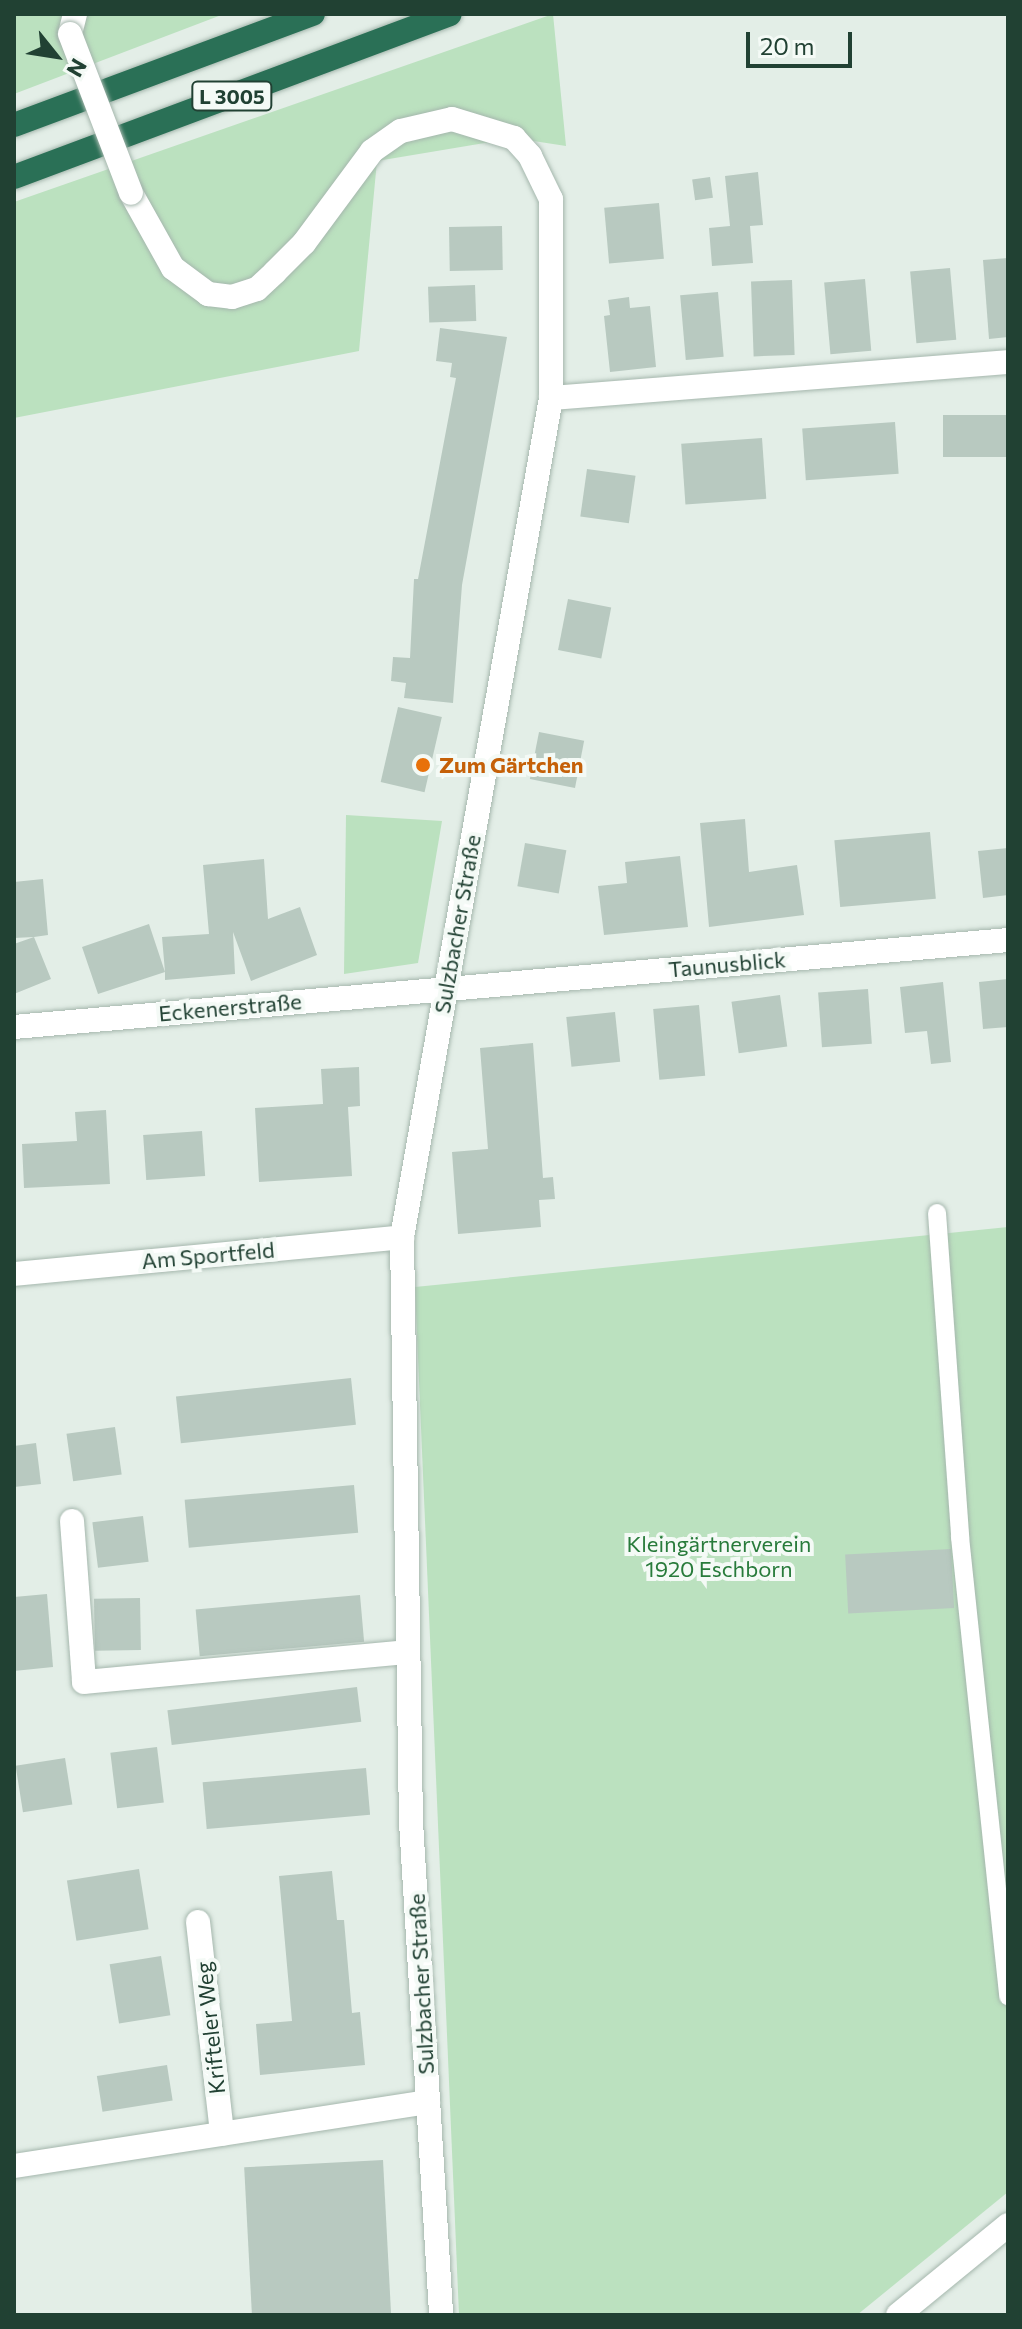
<!DOCTYPE html>
<html>
<head>
<meta charset="utf-8">
<style>
	body { margin:0 }
	#map { position:relative; width:1022px; height:2329px; overflow:hidden; background:#e3eee7; font-family:Commissioner,sans-serif }
	div>[style] { position:absolute }
	.green>* { inset:0; background:#bbe1bf }
	.building>* { inset:0; background:#b8c9c0; transform-origin:0 0 }
	.roads { filter:drop-shadow(0 0 2px #a5b7ad) drop-shadow(0 0 2px #a5b7ad) }
	.lane>* { height:18px; margin:-9px; padding:0 9px; transform-origin:9px; border-radius:9px; background:#fff }
	.street>* { height:24px; margin:-12px; padding:0 12px; transform-origin:12px; border-radius:12px; background:#fff }
	.secondary>* { height:24px; margin:-12px; padding:0 12px; transform-origin:12px; border-radius:12px; background:#fff }
	.highway>* { height:24px; margin:-12px; padding:0 12px; transform-origin:12px; border-radius:12px; background:#2a7056 }
	.bridges { filter:drop-shadow(0 0 2px #a5b7ad) drop-shadow(0 0 2px #a5b7ad) }
	.street-bridge>* { height:24px; margin:-12px; padding:0 12px; transform-origin:12px; border-radius:12px; background:#fff }
	.dots>* { width:22px; height:22px; translate:-50% -50%; box-sizing:border-box; border:4px solid #f4faf6; border-radius:50% }
	span { translate:-50% -50%; white-space:nowrap; text-align:center; line-height:1.15; -webkit-text-stroke:8px #f4faf6; paint-order:stroke }
	.shield-label span { padding:2px 6px; background:#f4faf6; border:2px solid; border-radius:6px; -webkit-text-stroke-width:0 }
	.shield-label { font-size:20px; color:#214133; font-weight:700 }
	.food-label { font-size:22px; color:#c56008; font-weight:700 }
	.left { translate:0 -50%; text-align:left }
	.street-label { font-size:22px; color:#214133 }
	.park-label { font-size:22px; color:#287b3b }
	.frame { position:absolute; inset:0; border:16px solid #214133; pointer-events:none }
	.north { position:absolute; left:16px; top:16px; width:80px; height:80px; -webkit-text-stroke:6px #f4faf6; paint-order:stroke; rotate:120deg; font-size:22px; font-weight:700; line-height:32px; text-align:center; color:#214133 }
	.north::after { content:''; display:block; margin:auto; width:28px; height:36px; background:#214133; clip-path:polygon(50% 0,100% 100%,50% 72%,0 100%) }
	.scale { position:absolute; left:746px; top:32px; width:106px; height:36px; box-sizing:border-box; border:4px solid #214133; border-top:0; padding-left:10px; font-size:24px; line-height:28px; white-space:nowrap; color:#214133; -webkit-text-stroke:6px #f4faf6; paint-order:stroke }
</style>
</head>
<body>
<div id="map">
	<div class="green">
		<i style="clip-path:polygon(14px 14px,224px 14px,14px 94px)"></i>
		<i style="clip-path:polygon(553px 14px,566px 146px,514px 138px,377px 161px,359px 351px,14px 418px,14px 202px)"></i>
		<i style="clip-path:polygon(346px 815px,442px 821px,418px 963px,344px 974px)"></i>
		<i style="clip-path:polygon(1008px 1227px,1008px 2192px,857px 2315px,459px 2315px,415px 1287px)"></i>
	</div>
	<div class="building">
		<i style="clip-path:polygon(758px 172px,763px 225px,750px 226px,753px 263px,712px 266px,709px 228px,730px 226px,725px 176px)"></i>
		<i style="left:710px;top:177px;width:21px;height:18px;rotate:82deg"></i>
		<i style="left:659px;top:203px;width:56px;height:55px;rotate:85deg"></i>
		<i style="left:502px;top:226px;width:44px;height:53px;rotate:89deg"></i>
		<i style="clip-path:polygon(1008px 258px,1008px 337px,989px 339px,983px 260px)"></i>
		<i style="left:950px;top:268px;width:72px;height:40px;rotate:85deg"></i>
		<i style="left:865px;top:279px;width:72px;height:41px;rotate:85deg"></i>
		<i style="left:792px;top:280px;width:75px;height:41px;rotate:88deg"></i>
		<i style="left:475px;top:285px;width:36px;height:47px;rotate:88deg"></i>
		<i style="left:718px;top:292px;width:65px;height:38px;rotate:85deg"></i>
		<i style="clip-path:polygon(629px 297px,630px 308px,650px 306px,656px 367px,610px 372px,604px 316px,610px 315px,608px 300px)"></i>
		<i style="clip-path:polygon(440px 328px,507px 337px,462px 585px,453px 703px,404px 698px,406px 683px,391px 681px,393px 657px,410px 658px,414px 579px,418px 579px,456px 378px,450px 377px,452px 363px,436px 361px)"></i>
		<i style="left:1008px;top:415px;width:42px;height:65px;rotate:90deg"></i>
		<i style="left:895px;top:422px;width:52px;height:93px;rotate:86deg"></i>
		<i style="left:762px;top:438px;width:61px;height:81px;rotate:86deg"></i>
		<i style="left:587px;top:469px;width:49px;height:48px;rotate:8deg"></i>
		<i style="left:568px;top:599px;width:44px;height:52px;rotate:11deg"></i>
		<i style="left:398px;top:707px;width:45px;height:77px;rotate:13deg"></i>
		<i style="left:539px;top:732px;width:46px;height:48px;rotate:11deg"></i>
		<i style="clip-path:polygon(745px 819px,749px 872px,797px 865px,804px 915px,709px 927px,700px 823px)"></i>
		<i style="left:930px;top:832px;width:67px;height:96px;rotate:85deg"></i>
		<i style="left:525px;top:843px;width:42px;height:44px;rotate:10deg"></i>
		<i style="clip-path:polygon(1008px 848px,1008px 895px,983px 898px,978px 851px)"></i>
		<i style="clip-path:polygon(680px 856px,688px 927px,604px 935px,598px 886px,627px 883px,625px 862px)"></i>
		<i style="clip-path:polygon(264px 859px,268px 919px,300px 907px,317px 955px,251px 981px,233px 932px,235px 974px,165px 980px,165px 972px,98px 994px,82px 947px,149px 924px,165px 972px,162px 937px,209px 934px,203px 865px)"></i>
		<i style="clip-path:polygon(43px 879px,48px 935px,34px 937px,51px 979px,14px 994px,14px 944px,34px 937px,14px 938px,14px 882px)"></i>
		<i style="clip-path:polygon(1008px 979px,1008px 1027px,983px 1029px,979px 982px)"></i>
		<i style="clip-path:polygon(943px 982px,951px 1062px,931px 1064px,927px 1031px,905px 1033px,900px 987px)"></i>
		<i style="left:868px;top:989px;width:55px;height:50px;rotate:86deg"></i>
		<i style="left:780px;top:995px;width:52px;height:49px;rotate:82deg"></i>
		<i style="left:699px;top:1005px;width:71px;height:46px;rotate:85deg"></i>
		<i style="left:615px;top:1012px;width:50px;height:49px;rotate:84deg"></i>
		<i style="clip-path:polygon(533px 1043px,543px 1178px,553px 1177px,555px 1199px,539px 1200px,541px 1227px,458px 1234px,452px 1152px,488px 1149px,480px 1048px)"></i>
		<i style="clip-path:polygon(359px 1067px,360px 1106px,348px 1107px,352px 1176px,259px 1182px,255px 1108px,323px 1104px,321px 1069px)"></i>
		<i style="clip-path:polygon(106px 1110px,110px 1184px,24px 1188px,22px 1144px,77px 1141px,75px 1112px)"></i>
		<i style="left:202px;top:1131px;width:45px;height:59px;rotate:86deg"></i>
		<i style="left:351px;top:1378px;width:47px;height:176px;rotate:84deg"></i>
		<i style="left:115px;top:1427px;width:48px;height:49px;rotate:82deg"></i>
		<i style="clip-path:polygon(36px 1443px,41px 1484px,14px 1487px,14px 1446px)"></i>
		<i style="left:354px;top:1485px;width:48px;height:170px;rotate:85deg"></i>
		<i style="left:143px;top:1516px;width:46px;height:51px;rotate:83deg"></i>
		<i style="left:951px;top:1549px;width:59px;height:106px;rotate:87deg"></i>
		<i style="clip-path:polygon(47px 1594px,53px 1667px,14px 1671px,14px 1597px)"></i>
		<i style="left:360px;top:1595px;width:47px;height:165px;rotate:85deg"></i>
		<i style="left:140px;top:1598px;width:52px;height:46px;rotate:89deg"></i>
		<i style="left:357px;top:1687px;width:35px;height:191px;rotate:83deg"></i>
		<i style="left:157px;top:1747px;width:56px;height:47px;rotate:83deg"></i>
		<i style="left:65px;top:1758px;width:47px;height:50px;rotate:81deg"></i>
		<i style="left:366px;top:1768px;width:47px;height:164px;rotate:85deg"></i>
		<i style="left:139px;top:1869px;width:61px;height:73px;rotate:81deg"></i>
		<i style="clip-path:polygon(332px 1871px,337px 1920px,344px 1920px,352px 2013px,360px 2012px,365px 2065px,260px 2075px,256px 2024px,292px 2021px,279px 1876px)"></i>
		<i style="left:161px;top:1956px;width:60px;height:52px;rotate:81deg"></i>
		<i style="left:167px;top:2065px;width:36px;height:71px;rotate:81deg"></i>
		<i style="left:383px;top:2160px;width:155px;height:139px;rotate:87deg"></i>
	</div>
	<div class="roads">
		<div class="lane">
			<i style="left:937px;top:1213px;width:325px;rotate:85.9deg"></i>
			<i style="left:960px;top:1537px;width:462px;rotate:84deg"></i>
		</div>
		<div class="street">
			<i style="left:70px;top:34px;width:21px;rotate:-76deg"></i>
			<i style="left:131px;top:193px;width:86px;rotate:60.8deg"></i>
			<i style="left:173px;top:268px;width:44px;rotate:36.6deg"></i>
			<i style="left:208px;top:294px;width:24px;rotate:7deg"></i>
			<i style="left:232px;top:297px;width:26px;rotate:-18deg"></i>
			<i style="left:257px;top:289px;width:25px;rotate:-43deg"></i>
			<i style="left:275px;top:272px;width:41px;rotate:-45deg"></i>
			<i style="left:304px;top:243px;width:114px;rotate:-53.5deg"></i>
			<i style="left:372px;top:151px;width:35px;rotate:-35deg"></i>
			<i style="left:401px;top:131px;width:52px;rotate:-13.2deg"></i>
			<i style="left:452px;top:119px;width:65px;rotate:17deg"></i>
			<i style="left:514px;top:138px;width:24px;rotate:48deg"></i>
			<i style="left:530px;top:156px;width:48px;rotate:64deg"></i>
			<i style="left:551px;top:199px;width:199px;rotate:90deg"></i>
			<i style="left:551px;top:398px;width:852px;rotate:100.07deg"></i>
			<i style="left:402px;top:1237px;width:585px;rotate:89.12deg"></i>
			<i style="left:411px;top:1822px;width:494px;rotate:86.5deg"></i>
			<i style="left:551px;top:398px;width:458px;rotate:-4.5deg"></i>
			<i style="left:14px;top:1027px;width:998px;rotate:-5deg"></i>
			<i style="left:14px;top:1274px;width:390px;rotate:-5.4deg"></i>
			<i style="left:72px;top:1521px;width:161px;rotate:85.7deg"></i>
			<i style="left:84px;top:1682px;width:325px;rotate:-5.3deg"></i>
			<i style="left:198px;top:1922px;width:213px;rotate:83.5deg"></i>
			<i style="left:14px;top:2166px;width:419px;rotate:-8.8deg"></i>
		</div>
		<div class="secondary">
			<i style="left:898px;top:2315px;width:142px;rotate:-39.3deg"></i>
		</div>
		<div class="highway">
			<i style="left:14px;top:125px;width:319px;rotate:-20.4deg"></i>
			<i style="left:14px;top:177px;width:465px;rotate:-20.5deg"></i>
		</div>
	</div>
	<div class="bridges">
		<div class="street-bridge">
			<i style="left:70px;top:34px;width:170px;rotate:69deg"></i>
		</div>
	</div>
	<div class="dots">
		<i style="left:423px;top:765px;background:#e8710a"></i>
	</div>
	<div class="shield-label">
		<span style="left:232px;top:96px">L 3005</span>
	</div>
	<div class="food-label">
		<span class="left" style="left:439px;top:765px">Zum Gärtchen</span>
	</div>
	<div class="street-label">
		<span style="left:457px;top:924px;rotate:-80deg">Sulzbacher Straße</span>
		<span style="left:727px;top:964px;rotate:-5deg">Taunusblick</span>
		<span style="left:230px;top:1007px;rotate:-5deg">Eckenerstraße</span>
		<span style="left:208px;top:1255px;rotate:-5deg">Am Sportfeld</span>
		<span style="left:421px;top:1984px;rotate:-93deg">Sulzbacher Straße</span>
		<span style="left:210px;top:2028px;rotate:-96deg">Krifteler Weg</span>
	</div>
	<div class="park-label">
		<span style="left:719px;top:1556px">Kleingärtnerverein<br>1920 Eschborn</span>
	</div>
	<div class="frame"></div>
	<div class="north">N</div>
	<div class="scale">20 m</div>
</div>
</body>
</html>
